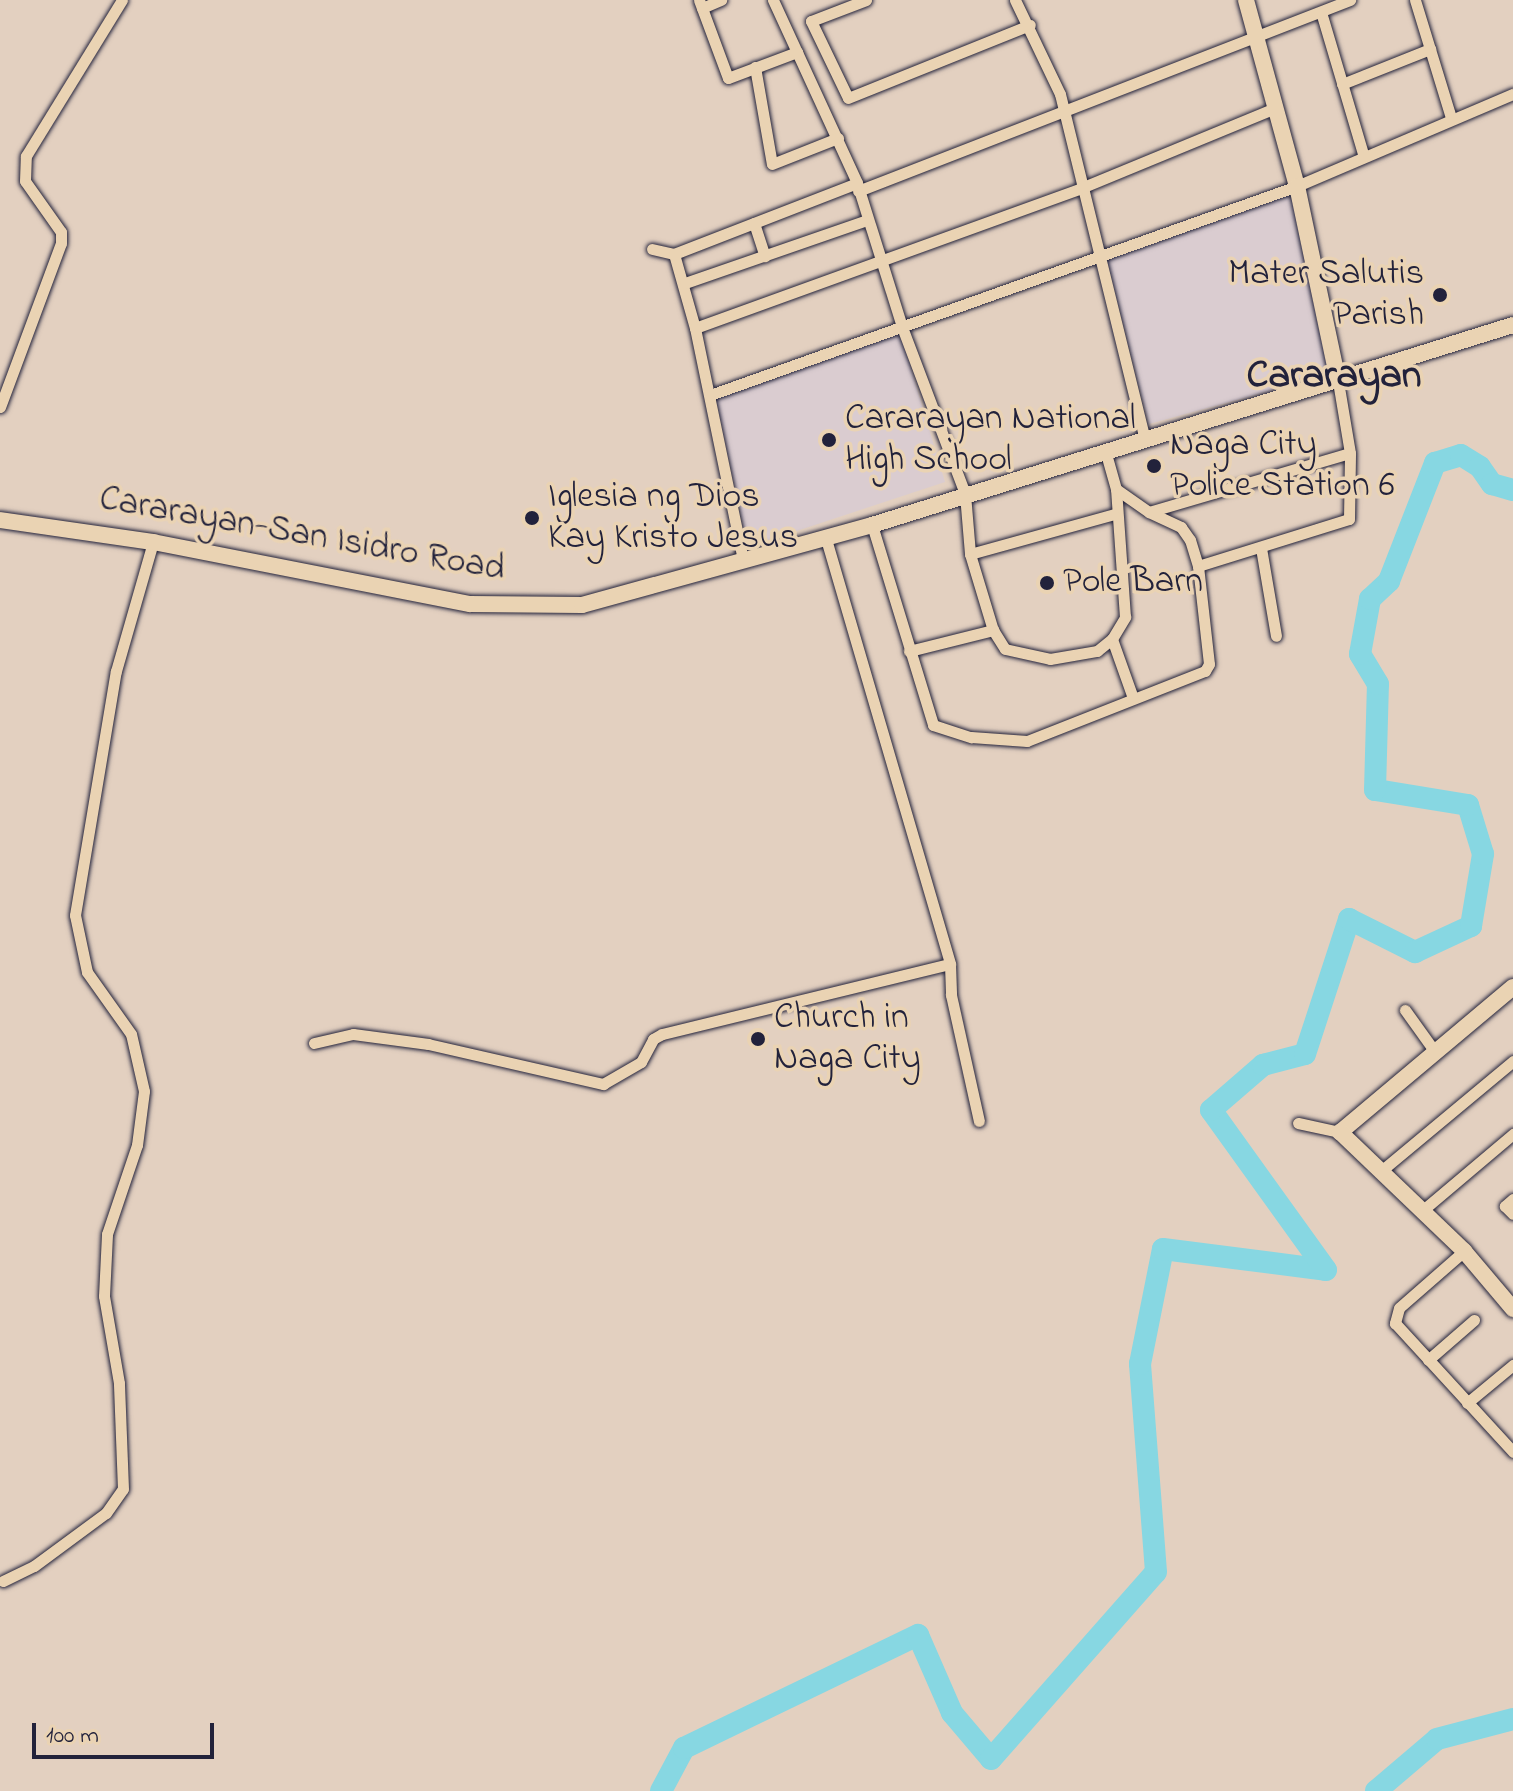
<!DOCTYPE html>
<style>
body{margin:0}
#map{position:relative;width:1513px;height:1791px;overflow:hidden;background:#e3d0c0;font-family:"Indie Flower",sans-serif}
div>[style]{position:absolute}
.built>*{inset:0;background:#daccd0}
.river>*{height:22px;margin:-11px;padding:0 11px;transform-origin:11px;border-radius:11px;background:#87d7e2}
.roads{filter:drop-shadow(0 0 2px #22223b) drop-shadow(0 0 2px #22223b)}
.street>*{height:11px;margin:-5.5px;padding:0 5.5px;transform-origin:5.5px;border-radius:5.5px;background:#ead3b3}
.secondary>*{height:16px;margin:-8px;padding:0 8px;transform-origin:8px;border-radius:8px;background:#ead3b3}
.dots>*{width:22px;height:22px;translate:-50% -50%;box-sizing:border-box;border:4px solid #ead3b3;border-radius:50%}
span{translate:-50% -50%;white-space:nowrap;text-align:center;line-height:1.15;-webkit-text-stroke:7px #ead3b3;paint-order:stroke}
.poi-label{font-size:36px;color:#22223b}
.right{translate:-100% -50%;text-align:right}
.left{translate:0 -50%;text-align:left}
.street-label{font-size:36px;color:#22223b}
.quarter-label{font-size:40px;color:#22223b;font-weight:700}
.scale{position:absolute;left:32px;top:1723px;width:182px;height:36px;box-sizing:border-box;border:4px solid #22223b;border-top:0;padding-left:10px;font-size:24px;line-height:28px;white-space:nowrap;color:#22223b;-webkit-text-stroke:6px #ead3b3;paint-order:stroke}
</style>
<div id="map">
<div class="built">
<div style="clip-path:polygon(1292px 194px,1331px 374px,1149px 424px,1107px 260px)"></div>
<div style="clip-path:polygon(900px 333px,945px 482px,748px 547px,716px 397px)"></div>
</div>
<div class="river">
<div style="left:661px;top:1791px;width:49px;rotate:-61.9deg"></div>
<div style="left:684px;top:1748px;width:260px;rotate:-25.8deg"></div>
<div style="left:918px;top:1635px;width:85px;rotate:66.4deg"></div>
<div style="left:952px;top:1713px;width:60px;rotate:49.7deg"></div>
<div style="left:991px;top:1759px;width:249px;rotate:-48.6deg"></div>
<div style="left:1156px;top:1572px;width:209px;rotate:-94.4deg"></div>
<div style="left:1140px;top:1364px;width:117px;rotate:-78.7deg"></div>
<div style="left:1163px;top:1249px;width:164px;rotate:7.3deg"></div>
<div style="left:1326px;top:1270px;width:197px;rotate:-125.7deg"></div>
<div style="left:1211px;top:1110px;width:69px;rotate:-40.9deg"></div>
<div style="left:1263px;top:1065px;width:43px;rotate:-14.7deg"></div>
<div style="left:1305px;top:1054px;width:142px;rotate:-71.9deg"></div>
<div style="left:1349px;top:919px;width:74px;rotate:26.6deg"></div>
<div style="left:1415px;top:952px;width:62px;rotate:-24.9deg"></div>
<div style="left:1471px;top:926px;width:73px;rotate:-80.5deg"></div>
<div style="left:1483px;top:854px;width:51px;rotate:-107deg"></div>
<div style="left:1468px;top:805px;width:94px;rotate:-170.8deg"></div>
<div style="left:1375px;top:790px;width:106px;rotate:-88.4deg"></div>
<div style="left:1378px;top:684px;width:35px;rotate:-121deg"></div>
<div style="left:1360px;top:654px;width:56px;rotate:-79.7deg"></div>
<div style="left:1370px;top:599px;width:26px;rotate:-43deg"></div>
<div style="left:1389px;top:581px;width:127px;rotate:-68.7deg"></div>
<div style="left:1435px;top:463px;width:27px;rotate:-17deg"></div>
<div style="left:1461px;top:455px;width:22px;rotate:32deg"></div>
<div style="left:1480px;top:467px;width:21px;rotate:55deg"></div>
<div style="left:1492px;top:484px;width:22px;rotate:16deg"></div>
<div style="left:1376px;top:1791px;width:80px;rotate:-40.4deg"></div>
<div style="left:1437px;top:1739px;width:79px;rotate:-14.7deg"></div>
</div>
<div class="roads">
<div class="street">
<div style="left:699px;top:0;width:83px;rotate:69.6deg"></div>
<div style="left:728px;top:78px;width:74px;rotate:-20.6deg"></div>
<div style="left:773px;top:0;width:201px;rotate:65.3deg"></div>
<div style="left:857px;top:183px;width:151px;rotate:72.6deg"></div>
<div style="left:902px;top:327px;width:178px;rotate:69.3deg"></div>
<div style="left:965px;top:494px;width:60px;rotate:85.2deg"></div>
<div style="left:970px;top:554px;width:79px;rotate:73.2deg"></div>
<div style="left:993px;top:630px;width:22px;rotate:58deg"></div>
<div style="left:1005px;top:649px;width:46px;rotate:12.5deg"></div>
<div style="left:1050px;top:659px;width:48px;rotate:-9.7deg"></div>
<div style="left:1097px;top:651px;width:19px;rotate:-39deg"></div>
<div style="left:1112px;top:639px;width:26px;rotate:-59deg"></div>
<div style="left:1125px;top:617px;width:128px;rotate:-94deg"></div>
<div style="left:1116px;top:489px;width:41px;rotate:-105.8deg"></div>
<div style="left:866px;top:0;width:59px;rotate:159.1deg"></div>
<div style="left:811px;top:21px;width:85px;rotate:64.3deg"></div>
<div style="left:848px;top:98px;width:196px;rotate:-21.9deg"></div>
<div style="left:1015px;top:0;width:104px;rotate:64.4deg"></div>
<div style="left:1060px;top:94px;width:353px;rotate:76.2deg"></div>
<div style="left:1415px;top:0;width:123px;rotate:73deg"></div>
<div style="left:702px;top:8px;width:21px;rotate:-23deg"></div>
<div style="left:1321px;top:12px;width:151px;rotate:73.5deg"></div>
<div style="left:755px;top:67px;width:98px;rotate:80.1deg"></div>
<div style="left:772px;top:164px;width:71px;rotate:-21.5deg"></div>
<div style="left:1342px;top:84px;width:95px;rotate:-21.7deg"></div>
<div style="left:858px;top:191px;width:528px;rotate:-21.22deg"></div>
<div style="left:754px;top:223px;width:35px;rotate:72deg"></div>
<div style="left:652px;top:249px;width:23px;rotate:13deg"></div>
<div style="left:674px;top:254px;width:196px;rotate:-21.2deg"></div>
<div style="left:674px;top:254px;width:77px;rotate:74.2deg"></div>
<div style="left:695px;top:328px;width:237px;rotate:78.3deg"></div>
<div style="left:685px;top:283px;width:193px;rotate:-19.1deg"></div>
<div style="left:695px;top:328px;width:411px;rotate:-19.9deg"></div>
<div style="left:1081px;top:188px;width:210px;rotate:-22.4deg"></div>
<div style="left:710px;top:395px;width:623px;rotate:-19.6deg"></div>
<div style="left:1297px;top:186px;width:235px;rotate:-23.1deg"></div>
<div style="left:0;top:407px;width:175px;rotate:-69.6deg"></div>
<div style="left:61px;top:243px;width:11px;rotate:-90deg"></div>
<div style="left:61px;top:232px;width:62px;rotate:-125.2deg"></div>
<div style="left:25px;top:181px;width:25px;rotate:-88deg"></div>
<div style="left:26px;top:156px;width:183px;rotate:-58.4deg"></div>
<div style="left:1116px;top:489px;width:40px;rotate:34.9deg"></div>
<div style="left:1149px;top:512px;width:209px;rotate:-16.4deg"></div>
<div style="left:872px;top:525px;width:209px;rotate:73deg"></div>
<div style="left:933px;top:725px;width:40px;rotate:18deg"></div>
<div style="left:971px;top:737px;width:56px;rotate:4.1deg"></div>
<div style="left:1027px;top:741px;width:191px;rotate:-21.5deg"></div>
<div style="left:1205px;top:671px;width:8px;rotate:-60deg"></div>
<div style="left:1209px;top:664px;width:99px;rotate:-96.4deg"></div>
<div style="left:1198px;top:566px;width:27px;rotate:-107deg"></div>
<div style="left:1190px;top:540px;width:16px;rotate:-125deg"></div>
<div style="left:1181px;top:527px;width:35px;rotate:-155deg"></div>
<div style="left:826px;top:539px;width:443px;rotate:73.7deg"></div>
<div style="left:950px;top:964px;width:31px;rotate:88deg"></div>
<div style="left:951px;top:995px;width:129px;rotate:77.5deg"></div>
<div style="left:1261px;top:548px;width:89px;rotate:80.3deg"></div>
<div style="left:970px;top:554px;width:149px;rotate:-15.5deg"></div>
<div style="left:1198px;top:566px;width:158px;rotate:-17.3deg"></div>
<div style="left:1349px;top:519px;width:66px;rotate:-89.1deg"></div>
<div style="left:1350px;top:453px;width:73px;rotate:-99.5deg"></div>
<div style="left:1112px;top:639px;width:63px;rotate:70.4deg"></div>
<div style="left:909px;top:651px;width:87px;rotate:-14deg"></div>
<div style="left:1405px;top:1010px;width:48px;rotate:54.3deg"></div>
<div style="left:314px;top:1043px;width:40px;rotate:-13deg"></div>
<div style="left:353px;top:1034px;width:76px;rotate:7.6deg"></div>
<div style="left:428px;top:1044px;width:180px;rotate:12.9deg"></div>
<div style="left:603px;top:1084px;width:44px;rotate:-30.1deg"></div>
<div style="left:641px;top:1062px;width:26px;rotate:-62deg"></div>
<div style="left:653px;top:1039px;width:10px;rotate:-29deg"></div>
<div style="left:662px;top:1034px;width:296px;rotate:-13.7deg"></div>
<div style="left:1298px;top:1123px;width:43px;rotate:12.1deg"></div>
<div style="left:1381px;top:1171px;width:172px;rotate:-39.8deg"></div>
<div style="left:1513px;top:1199px;width:11px;rotate:139deg"></div>
<div style="left:1505px;top:1206px;width:11px;rotate:45deg"></div>
<div style="left:1423px;top:1210px;width:118px;rotate:-40.2deg"></div>
<div style="left:1464px;top:1251px;width:86px;rotate:138.8deg"></div>
<div style="left:1399px;top:1308px;width:16px;rotate:105deg"></div>
<div style="left:1395px;top:1323px;width:175px;rotate:47.5deg"></div>
<div style="left:1428px;top:1360px;width:61px;rotate:-41deg"></div>
<div style="left:1467px;top:1403px;width:60px;rotate:-39.6deg"></div>
<div style="left:3px;top:1581px;width:34px;rotate:-26deg"></div>
<div style="left:34px;top:1566px;width:89px;rotate:-36.4deg"></div>
<div style="left:106px;top:1513px;width:29px;rotate:-55deg"></div>
<div style="left:123px;top:1489px;width:106px;rotate:-92.2deg"></div>
<div style="left:119px;top:1383px;width:88px;rotate:-99.8deg"></div>
<div style="left:104px;top:1296px;width:62px;rotate:-87.2deg"></div>
<div style="left:107px;top:1234px;width:94px;rotate:-71.4deg"></div>
<div style="left:137px;top:1145px;width:54px;rotate:-82.6deg"></div>
<div style="left:144px;top:1091px;width:58px;rotate:-102.8deg"></div>
<div style="left:131px;top:1034px;width:76px;rotate:-125.4deg"></div>
<div style="left:87px;top:972px;width:58px;rotate:-101.9deg"></div>
<div style="left:75px;top:915px;width:247px;rotate:-80.5deg"></div>
<div style="left:116px;top:671px;width:134px;rotate:-74deg"></div>
</div>
<div class="secondary">
<div style="left:1246px;top:0;width:193px;rotate:74.7deg"></div>
<div style="left:1297px;top:186px;width:199px;rotate:78.1deg"></div>
<div style="left:0;top:520px;width:155px;rotate:8.2deg"></div>
<div style="left:153px;top:542px;width:323px;rotate:11.1deg"></div>
<div style="left:470px;top:604px;width:112px;rotate:0.5deg"></div>
<div style="left:582px;top:605px;width:301px;rotate:-15.4deg"></div>
<div style="left:872px;top:525px;width:671px;rotate:-17.33deg"></div>
<div style="left:1513px;top:987px;width:226px;rotate:140deg"></div>
<div style="left:1340px;top:1132px;width:172px;rotate:43.8deg"></div>
<div style="left:1464px;top:1251px;width:76px;rotate:49.8deg"></div>
</div>
</div>
<div class="dots">
<div style="left:1440px;top:295px;background:#22223b"></div>
<div style="left:829px;top:440px;background:#22223b"></div>
<div style="left:1154px;top:466px;background:#22223b"></div>
<div style="left:532px;top:518px;background:#22223b"></div>
<div style="left:1047px;top:583px;background:#22223b"></div>
<div style="left:758px;top:1039px;background:#22223b"></div>
</div>
<div class="poi-label">
<span class="right" style="left:1424px;top:295px">Mater Salutis<br>Parish</span>
<span class="left" style="left:845px;top:440px">Cararayan National<br>High School</span>
<span class="left" style="left:1170px;top:466px">Naga City<br>Police Station 6</span>
<span class="left" style="left:548px;top:518px">Iglesia ng Dios<br>Kay Kristo Jesus</span>
<span class="left" style="left:1063px;top:583px">Pole Barn</span>
<span class="left" style="left:774px;top:1039px">Church in<br>Naga City</span>
</div>
<div class="street-label">
<span style="left:302px;top:535px;rotate:10deg">Cararayan-San Isidro Road</span>
</div>
<div class="quarter-label">
<span style="left:1334px;top:377px">Cararayan</span>
</div>
<div class="scale">100 m</div>
</div>
